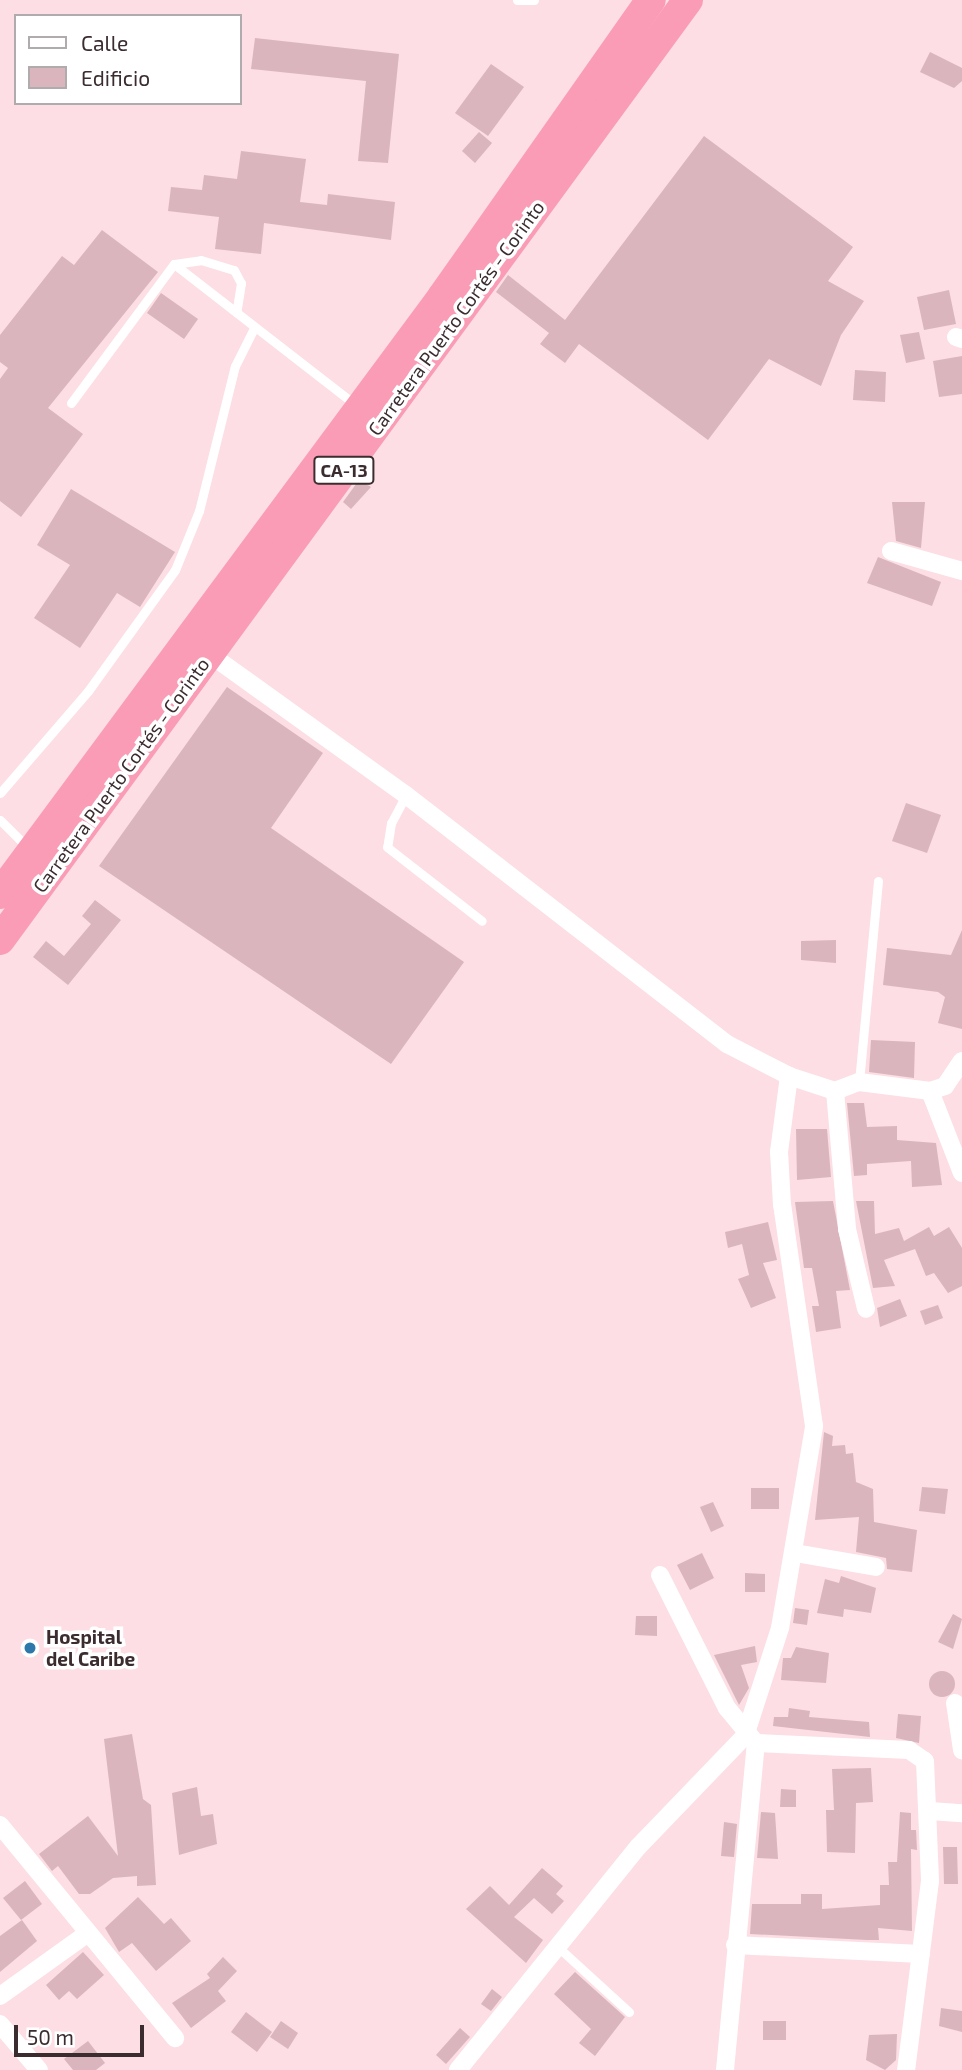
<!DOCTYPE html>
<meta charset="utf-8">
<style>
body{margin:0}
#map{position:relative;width:962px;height:2070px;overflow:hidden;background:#fcdee4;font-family:"Exo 2",sans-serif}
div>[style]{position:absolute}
.building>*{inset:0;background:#dab5bd}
.round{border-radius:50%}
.service>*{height:9px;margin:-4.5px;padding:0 4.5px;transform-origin:4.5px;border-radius:4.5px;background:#fff}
.minor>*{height:18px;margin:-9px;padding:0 9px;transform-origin:9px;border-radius:9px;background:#fff}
.trunk>*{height:30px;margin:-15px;padding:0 15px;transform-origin:15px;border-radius:15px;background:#fa9cb6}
.dots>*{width:19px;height:19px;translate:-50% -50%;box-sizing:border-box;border:4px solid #fff;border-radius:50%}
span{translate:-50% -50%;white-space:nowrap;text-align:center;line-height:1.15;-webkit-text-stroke:7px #fff;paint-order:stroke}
.shield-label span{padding:2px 5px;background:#fff;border:2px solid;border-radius:5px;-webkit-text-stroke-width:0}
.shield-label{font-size:18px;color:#3a2c2f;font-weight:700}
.street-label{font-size:19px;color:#3a2c2f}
.poi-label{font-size:19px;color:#3a2c2f;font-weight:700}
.left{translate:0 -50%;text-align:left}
.legend{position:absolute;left:14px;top:14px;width:228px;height:91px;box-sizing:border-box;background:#fff;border:2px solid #b0abac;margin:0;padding:9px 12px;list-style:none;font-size:21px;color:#3a2c2f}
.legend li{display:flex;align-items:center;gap:14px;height:35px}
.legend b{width:35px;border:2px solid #b0abac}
.scale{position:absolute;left:14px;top:2025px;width:130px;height:32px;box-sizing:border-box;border:4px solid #3a2c2f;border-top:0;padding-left:9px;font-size:21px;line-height:24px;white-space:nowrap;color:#3a2c2f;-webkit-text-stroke:5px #fff;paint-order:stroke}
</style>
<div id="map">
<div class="building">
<div style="clip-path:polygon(255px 38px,399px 54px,388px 163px,358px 161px,366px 81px,251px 69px)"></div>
<div style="clip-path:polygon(930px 52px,962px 68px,962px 81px,954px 88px,920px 72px)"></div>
<div style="clip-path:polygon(491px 64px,524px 87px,488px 136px,455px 113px)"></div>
<div style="clip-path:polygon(479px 132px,492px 143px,475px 163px,462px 151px)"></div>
<div style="clip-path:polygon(704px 136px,853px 247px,828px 281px,864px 301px,841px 335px,821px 386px,769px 359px,708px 440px,579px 344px,565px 363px,540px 344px,549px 333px,496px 292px,508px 275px,565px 320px)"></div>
<div style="clip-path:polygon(241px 151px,306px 159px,300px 202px,327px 205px,328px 194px,395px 202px,391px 240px,264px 223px,261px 254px,215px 249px,219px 217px,168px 211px,171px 187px,202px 190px,204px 175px,237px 179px)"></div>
<div style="clip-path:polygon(102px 230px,158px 272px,48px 408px,83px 434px,21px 517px,0 501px,0 379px,8px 368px,0 362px,0 335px,62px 256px,74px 265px)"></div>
<div style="clip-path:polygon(949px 290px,956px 324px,924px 330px,917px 297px)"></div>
<div style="clip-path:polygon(161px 293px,198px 319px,184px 339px,147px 313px)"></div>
<div style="clip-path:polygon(919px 332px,925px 359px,906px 363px,900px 335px)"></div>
<div style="clip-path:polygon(962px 356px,962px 394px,939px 397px,933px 361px)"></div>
<div style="clip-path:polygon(855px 370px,886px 372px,885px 402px,853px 400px)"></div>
<div style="clip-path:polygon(359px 480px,371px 487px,351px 509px,343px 502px)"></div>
<div style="clip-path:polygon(71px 489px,175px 552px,140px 607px,117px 593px,80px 648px,34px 618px,70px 565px,37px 545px)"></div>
<div style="clip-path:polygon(892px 502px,925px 502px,921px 548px,896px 541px)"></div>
<div style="clip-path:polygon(878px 557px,941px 582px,932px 606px,867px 583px)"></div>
<div style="clip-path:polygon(227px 687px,323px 753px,271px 828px,464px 962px,391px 1064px,99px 866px)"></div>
<div style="clip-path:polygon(906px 803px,941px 815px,927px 853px,892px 841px)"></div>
<div style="clip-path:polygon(95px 900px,121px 920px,68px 985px,33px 957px,46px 941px,64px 956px,91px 924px,82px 916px)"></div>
<div style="clip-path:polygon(962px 930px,962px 1029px,938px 1023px,945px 997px,938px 992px,883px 985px,887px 948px,951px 955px)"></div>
<div style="clip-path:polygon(836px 940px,836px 963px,801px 960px,801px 941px)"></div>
<div style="clip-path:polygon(871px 1040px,915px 1042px,914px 1078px,869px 1072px)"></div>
<div style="clip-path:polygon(847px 1103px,864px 1103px,867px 1127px,897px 1126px,897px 1140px,936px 1143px,942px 1185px,912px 1187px,911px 1161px,867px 1164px,867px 1175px,854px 1176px)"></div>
<div style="clip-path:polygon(796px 1129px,827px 1129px,831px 1177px,797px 1180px)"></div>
<div style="clip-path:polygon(833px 1201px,850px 1290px,836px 1291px,841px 1328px,816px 1332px,812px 1306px,819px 1306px,812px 1268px,804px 1268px,795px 1202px)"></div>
<div style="clip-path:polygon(856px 1201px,874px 1201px,875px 1234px,899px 1228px,904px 1241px,929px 1227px,934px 1236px,949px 1227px,962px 1248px,962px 1286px,948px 1293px,934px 1273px,926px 1276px,915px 1249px,884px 1260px,895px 1286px,873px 1288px)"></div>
<div style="clip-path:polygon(768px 1222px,777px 1260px,763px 1263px,776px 1298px,751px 1308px,738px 1279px,749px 1275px,742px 1244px,728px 1248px,725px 1232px)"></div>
<div style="clip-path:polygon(900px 1299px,907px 1316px,880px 1327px,877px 1308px)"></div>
<div style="clip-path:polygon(938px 1305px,943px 1318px,925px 1325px,920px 1311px)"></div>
<div style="clip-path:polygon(824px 1432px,833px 1436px,832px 1446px,845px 1445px,846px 1454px,853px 1453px,856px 1482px,873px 1489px,874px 1522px,917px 1530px,912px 1572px,887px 1569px,886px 1558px,856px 1552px,859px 1517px,815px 1520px)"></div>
<div style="clip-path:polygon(922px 1487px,948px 1489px,945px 1514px,919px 1511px)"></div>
<div style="clip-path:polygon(751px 1488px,779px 1488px,779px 1509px,751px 1509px)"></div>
<div style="clip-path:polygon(713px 1502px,724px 1526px,711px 1532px,700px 1507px)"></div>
<div style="clip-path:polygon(702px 1553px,714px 1578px,690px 1590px,677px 1565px)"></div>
<div style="clip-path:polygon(745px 1573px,765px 1574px,765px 1592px,745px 1592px)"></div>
<div style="clip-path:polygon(841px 1576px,876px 1588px,871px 1613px,844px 1609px,843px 1617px,817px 1613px,825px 1579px,839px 1583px)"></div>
<div style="clip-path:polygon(795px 1608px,809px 1610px,807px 1625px,793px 1623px)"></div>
<div style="clip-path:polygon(953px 1614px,962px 1619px,953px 1649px,938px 1642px)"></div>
<div style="clip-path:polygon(636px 1616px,657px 1616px,657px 1636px,635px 1635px)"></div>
<div style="clip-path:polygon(755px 1646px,757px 1662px,741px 1665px,749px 1688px,739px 1705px,714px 1655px)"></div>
<div style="clip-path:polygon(796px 1647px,829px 1653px,826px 1683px,781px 1680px,783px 1658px,791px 1658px)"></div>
<div class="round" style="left:929px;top:1671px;width:26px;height:26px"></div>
<div style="clip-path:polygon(789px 1708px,810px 1711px,809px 1717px,869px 1722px,870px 1737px,773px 1726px,774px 1717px,788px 1717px)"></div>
<div style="clip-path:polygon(898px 1714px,921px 1716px,919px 1743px,896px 1738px)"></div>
<div style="clip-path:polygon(132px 1734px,143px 1799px,151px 1805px,156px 1885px,137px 1886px,137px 1876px,113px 1878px,90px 1894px,79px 1894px,58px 1866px,52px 1871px,39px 1854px,88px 1816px,118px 1856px,104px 1739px)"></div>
<div style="clip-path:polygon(871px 1768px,873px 1802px,856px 1803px,855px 1853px,827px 1852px,826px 1810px,834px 1810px,832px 1769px)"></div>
<div style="clip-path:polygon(197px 1787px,201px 1816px,213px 1814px,217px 1844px,179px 1855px,172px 1793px)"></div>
<div style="clip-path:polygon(781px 1789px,796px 1790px,796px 1807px,780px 1807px)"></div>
<div style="clip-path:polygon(761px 1812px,775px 1813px,778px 1859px,757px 1858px)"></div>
<div style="clip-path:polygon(900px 1812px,911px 1813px,911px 1830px,916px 1830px,917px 1850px,911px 1849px,912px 1931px,878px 1928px,879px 1940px,867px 1940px,750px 1934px,752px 1904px,801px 1904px,801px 1894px,822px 1894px,822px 1909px,880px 1905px,880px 1885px,889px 1885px,888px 1862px,897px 1862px)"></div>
<div style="clip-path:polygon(724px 1822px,737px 1824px,734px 1857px,721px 1856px)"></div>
<div style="clip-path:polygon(943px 1847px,957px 1847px,958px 1884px,944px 1884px)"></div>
<div style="clip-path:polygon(542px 1868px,563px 1886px,556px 1894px,564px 1901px,552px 1914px,534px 1898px,514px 1917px,543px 1940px,526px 1963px,466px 1909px,490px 1886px,509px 1905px)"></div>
<div style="clip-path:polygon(25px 1881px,42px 1904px,21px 1920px,3px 1898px)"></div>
<div style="clip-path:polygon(138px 1897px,164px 1924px,171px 1918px,191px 1941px,156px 1971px,132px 1943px,119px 1952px,105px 1928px)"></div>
<div style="clip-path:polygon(22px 1920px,37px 1941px,0 1972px,0 1936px)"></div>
<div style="clip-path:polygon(83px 1952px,104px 1975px,77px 1999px,69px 1991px,59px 2000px,46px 1985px)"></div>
<div style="clip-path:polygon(223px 1957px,237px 1971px,218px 1991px,226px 2001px,191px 2028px,172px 2003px,210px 1978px,207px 1974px)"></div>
<div style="clip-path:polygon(575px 1972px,625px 2017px,595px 2056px,579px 2043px,591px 2029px,554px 1994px)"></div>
<div style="clip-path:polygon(492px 1989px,502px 1997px,491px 2011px,481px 2004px)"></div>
<div style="clip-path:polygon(941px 2008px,962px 2011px,962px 2032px,939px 2026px)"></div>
<div style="clip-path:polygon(246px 2012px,272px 2032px,257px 2052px,231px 2032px)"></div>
<div style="clip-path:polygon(281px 2021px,298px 2033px,288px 2049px,270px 2037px)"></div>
<div style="clip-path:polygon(763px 2021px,786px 2021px,786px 2040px,763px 2040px)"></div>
<div style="clip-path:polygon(460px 2028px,470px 2037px,446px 2064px,436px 2055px)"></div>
<div style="clip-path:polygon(897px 2034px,896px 2060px,885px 2070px,866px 2060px,869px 2035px)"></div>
<div style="clip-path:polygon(88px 2041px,105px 2063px,96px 2070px,73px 2070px,64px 2059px)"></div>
</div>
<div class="service">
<div style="left:517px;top:0;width:17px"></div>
<div style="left:174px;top:264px;width:27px;rotate:-8deg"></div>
<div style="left:201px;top:260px;width:34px;rotate:17deg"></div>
<div style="left:234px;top:270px;width:15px;rotate:62deg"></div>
<div style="left:241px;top:283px;width:30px;rotate:99deg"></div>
<div style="left:71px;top:403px;width:173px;rotate:-53.5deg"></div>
<div style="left:174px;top:264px;width:230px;rotate:37.8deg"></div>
<div style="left:0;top:793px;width:135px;rotate:-49.2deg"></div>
<div style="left:88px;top:691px;width:149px;rotate:-54.3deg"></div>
<div style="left:175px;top:570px;width:64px;rotate:-67.9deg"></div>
<div style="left:199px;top:511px;width:149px;rotate:-76.1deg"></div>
<div style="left:235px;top:366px;width:42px;rotate:-63.4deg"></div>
<div style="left:406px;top:795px;width:32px;rotate:118deg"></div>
<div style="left:391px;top:823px;width:24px;rotate:99deg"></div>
<div style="left:387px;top:847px;width:120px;rotate:37.9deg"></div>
<div style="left:0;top:820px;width:40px;rotate:45deg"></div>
<div style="left:859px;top:1082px;width:202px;rotate:-84.6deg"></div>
<div style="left:559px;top:1948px;width:95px;rotate:42.4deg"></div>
</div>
<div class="minor">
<div style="left:956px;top:337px;width:6px;rotate:18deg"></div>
<div style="left:891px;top:551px;width:74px;rotate:15.7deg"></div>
<div style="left:204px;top:650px;width:249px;rotate:35.7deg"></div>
<div style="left:406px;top:795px;width:406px;rotate:37.8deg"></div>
<div style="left:727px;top:1044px;width:70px;rotate:27.3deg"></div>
<div style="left:789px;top:1076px;width:48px;rotate:18.1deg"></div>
<div style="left:835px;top:1091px;width:26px;rotate:-21deg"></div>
<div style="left:859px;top:1082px;width:72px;rotate:7.2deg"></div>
<div style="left:930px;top:1091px;width:16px;rotate:-18deg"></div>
<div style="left:945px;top:1086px;width:30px;rotate:-56deg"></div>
<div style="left:835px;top:1091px;width:139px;rotate:85deg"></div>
<div style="left:847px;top:1229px;width:82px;rotate:76.6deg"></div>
<div style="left:930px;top:1091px;width:88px;rotate:68.7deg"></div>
<div style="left:795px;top:1553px;width:82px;rotate:9.8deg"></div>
<div style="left:660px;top:1575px;width:149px;rotate:63.3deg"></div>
<div style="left:727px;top:1708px;width:45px;rotate:50.4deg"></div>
<div style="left:756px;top:1743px;width:153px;rotate:2.6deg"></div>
<div style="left:909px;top:1750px;width:19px;rotate:35deg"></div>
<div style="left:925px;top:1761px;width:120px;rotate:87.6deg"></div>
<div style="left:930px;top:1881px;width:191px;rotate:97.2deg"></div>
<div style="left:955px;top:1703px;width:48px;rotate:81.5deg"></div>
<div style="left:930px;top:1811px;width:32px;rotate:4deg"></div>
<div style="left:0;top:1825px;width:276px;rotate:50.6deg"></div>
<div style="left:735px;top:1945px;width:186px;rotate:2.8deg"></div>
<div style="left:0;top:1996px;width:108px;rotate:-35.6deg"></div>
<div style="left:0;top:2024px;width:60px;rotate:49.7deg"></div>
<div style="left:458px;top:2070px;width:287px;rotate:-51.1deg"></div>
<div style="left:638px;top:1847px;width:154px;rotate:-46.1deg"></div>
<div style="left:745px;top:1736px;width:114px;rotate:-72deg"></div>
<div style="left:780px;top:1628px;width:205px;rotate:-80.4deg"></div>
<div style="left:814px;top:1426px;width:223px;rotate:-98.2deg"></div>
<div style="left:782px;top:1205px;width:53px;rotate:-93.2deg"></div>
<div style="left:779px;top:1152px;width:77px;rotate:-82.5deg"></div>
<div style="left:725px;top:2070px;width:328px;rotate:-84.6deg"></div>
</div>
<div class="trunk">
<div style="left:0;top:894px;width:743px;rotate:-53.48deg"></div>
<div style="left:442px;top:297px;width:363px;rotate:-54.9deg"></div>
<div style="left:0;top:940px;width:1165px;rotate:-53.8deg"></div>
</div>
<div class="dots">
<div style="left:30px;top:1648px;background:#2e77ab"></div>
</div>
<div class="shield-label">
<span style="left:344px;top:470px">CA-13</span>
</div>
<div class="street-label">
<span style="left:456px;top:318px;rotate:-54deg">Carretera Puerto Cortés - Corinto</span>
<span style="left:121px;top:775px;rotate:-54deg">Carretera Puerto Cortés - Corinto</span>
</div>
<div class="poi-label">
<span class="left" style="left:46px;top:1648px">Hospital<br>del Caribe</span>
</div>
<ul class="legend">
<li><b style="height:9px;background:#fff"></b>Calle</li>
<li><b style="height:19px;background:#dab5bd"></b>Edificio</li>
</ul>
<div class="scale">50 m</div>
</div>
